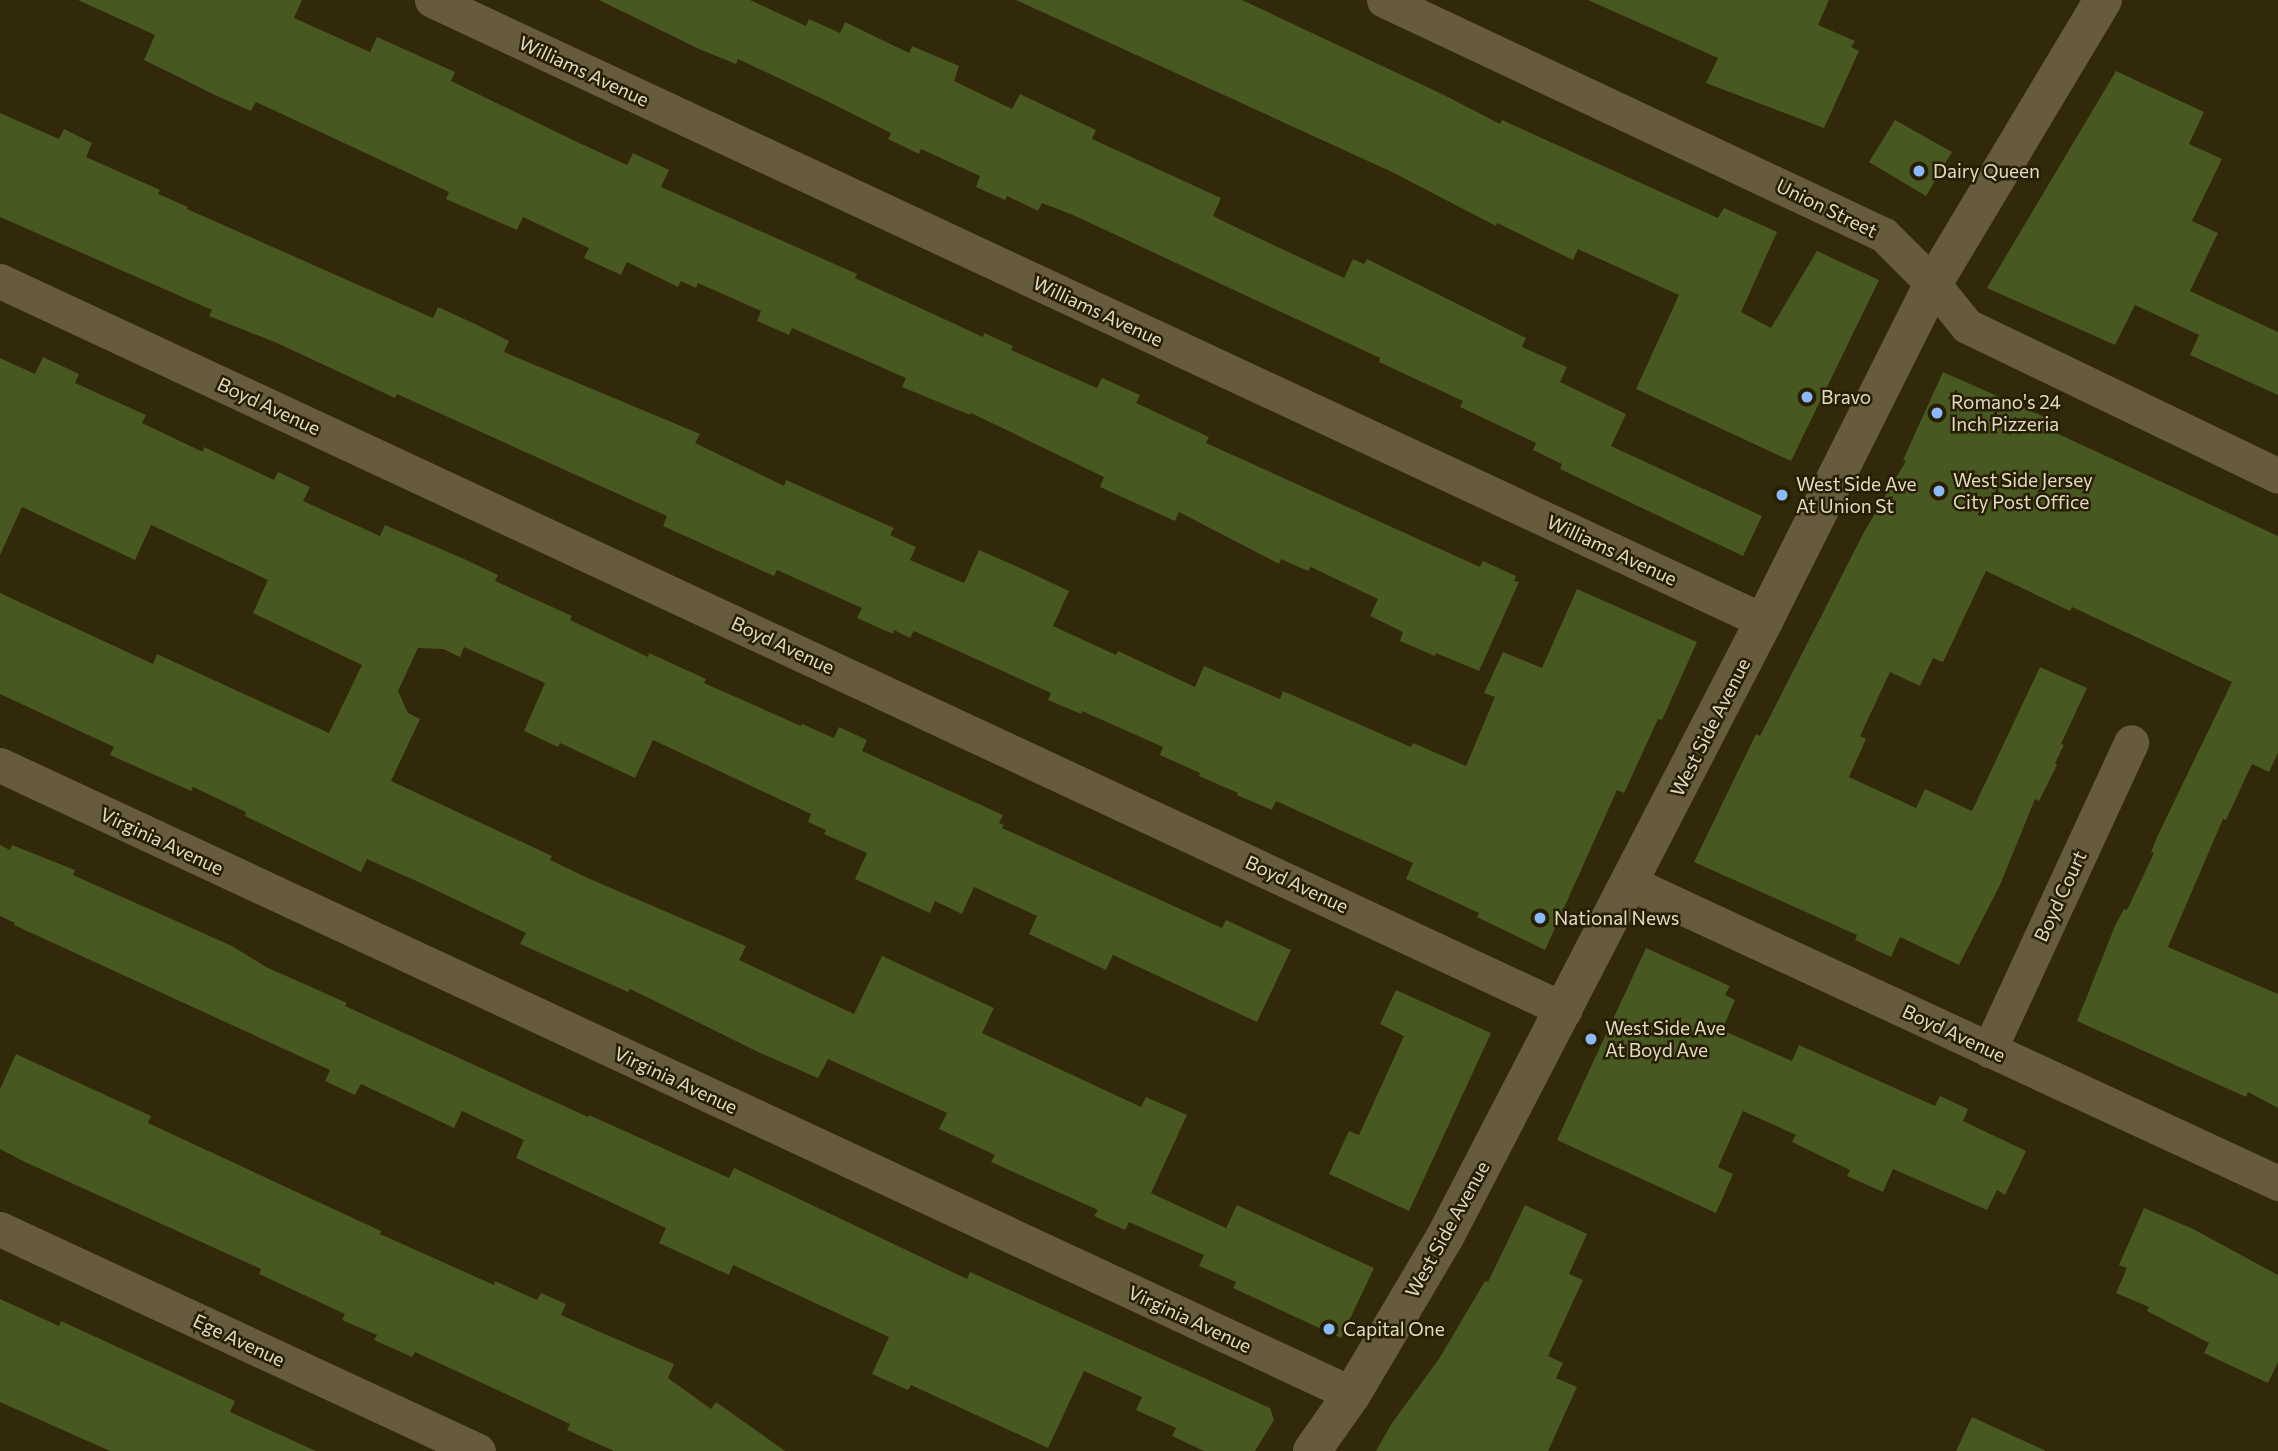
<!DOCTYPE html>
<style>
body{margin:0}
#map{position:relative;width:2278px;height:1451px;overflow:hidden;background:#32280a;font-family:Commissioner,sans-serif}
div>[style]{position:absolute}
.building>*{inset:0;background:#475821}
.street>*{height:35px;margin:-17.5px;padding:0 17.5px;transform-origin:17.5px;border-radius:17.5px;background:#665b3d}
.secondary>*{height:38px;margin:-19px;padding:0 19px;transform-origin:19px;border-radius:19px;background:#665b3d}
.dots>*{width:19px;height:19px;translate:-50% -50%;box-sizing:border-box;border:4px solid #281e01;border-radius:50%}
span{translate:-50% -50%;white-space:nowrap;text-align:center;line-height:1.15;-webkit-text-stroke:5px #281e01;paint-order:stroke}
.street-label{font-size:19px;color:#e0dac9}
.poi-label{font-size:19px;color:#e0dac9}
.left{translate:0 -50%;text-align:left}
</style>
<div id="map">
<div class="building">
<div style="clip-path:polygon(78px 0,302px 0,294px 18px,370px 52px,377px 37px,455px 72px,451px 81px,575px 141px,627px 165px,633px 153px,669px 170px,661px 187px,857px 274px,855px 278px,983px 337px,984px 333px,1013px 346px,1011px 350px,1097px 388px,1102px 378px,1140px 395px,1136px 403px,1209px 437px,1206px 443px,1480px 567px,1483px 561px,1516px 576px,1514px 581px,1519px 582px,1479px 671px,1436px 653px,1435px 656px,1400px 641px,1403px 632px,1370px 616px,1378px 599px,1361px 591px,1311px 567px,1308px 571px,1281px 559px,1279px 564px,1179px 512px,1175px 521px,1142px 506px,1100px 487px,1104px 477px,971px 413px,970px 415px,902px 387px,906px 378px,792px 328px,789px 335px,757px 321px,761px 311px,698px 283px,696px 288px,681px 281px,678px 287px,627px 262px,621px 275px,584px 258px,589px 248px,523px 217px,517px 230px,446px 199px,449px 192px,256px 102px,251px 111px,217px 96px,144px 60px,155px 35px)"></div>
<div style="clip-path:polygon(599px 0,750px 0,806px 26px,809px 19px,840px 33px,845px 22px,909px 53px,912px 46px,959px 66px,954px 81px,1012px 109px,1020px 94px,1096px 130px,1092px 139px,1221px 198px,1213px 216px,1252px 235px,1344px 278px,1353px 259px,1364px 264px,1367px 259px,1526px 338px,1522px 347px,1567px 367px,1560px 382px,1626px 414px,1611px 446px,1762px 516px,1743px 556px,1560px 469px,1562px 464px,1533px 450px,1536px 443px,1460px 407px,1463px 401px,1379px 362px,1380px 358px,1073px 215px,1042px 203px,1038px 211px,1007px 196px,1005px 200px,976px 187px,980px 176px,921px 149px,919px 154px,888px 139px,891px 133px,831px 103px,738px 59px,736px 64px,699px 49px)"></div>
<div style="clip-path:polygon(1016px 0,1242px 0,1444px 95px,1500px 124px,1502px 120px,1718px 218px,1724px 208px,1777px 232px,1741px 312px,1771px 328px,1817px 251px,1879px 280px,1791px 461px,1636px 389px,1679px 295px,1578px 249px,1573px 260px,1497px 223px,1496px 226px,1392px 172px)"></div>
<div style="clip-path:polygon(1588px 0,1829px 0,1818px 25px,1855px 41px,1851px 47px,1859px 51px,1824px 128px,1706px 83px,1718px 58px)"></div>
<div style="clip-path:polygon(2116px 71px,2204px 112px,2189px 144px,2222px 159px,2192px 221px,2218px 233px,2190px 291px,2278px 332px,2278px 395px,2190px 355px,2199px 335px,2135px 305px,2115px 345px,1987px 288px)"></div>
<div style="clip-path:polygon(0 113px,59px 139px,64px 129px,92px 143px,86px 157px,160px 190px,158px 194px,188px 207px,187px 209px,433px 318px,438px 307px,475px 324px,509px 341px,504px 352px,700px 434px,695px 443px,784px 486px,786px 480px,894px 528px,890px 535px,916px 547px,910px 560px,964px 583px,979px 550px,1020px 568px,1069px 591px,1053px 626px,1116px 655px,1118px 651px,1195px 687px,1204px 666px,1280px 699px,1283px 691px,1411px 747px,1413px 743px,1466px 766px,1495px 697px,1484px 693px,1503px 652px,1542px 668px,1577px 589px,1697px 642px,1662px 720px,1658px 719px,1624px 793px,1617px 790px,1545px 950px,1477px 917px,1479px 913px,1406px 879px,1413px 863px,1276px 801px,1272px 810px,1237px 795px,1238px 793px,1199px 776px,1200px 773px,1160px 755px,1163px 747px,1082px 711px,1081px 714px,1048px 700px,1051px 693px,914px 631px,910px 638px,894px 630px,893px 634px,857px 618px,862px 608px,777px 570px,774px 576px,663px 526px,667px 516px,397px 394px,395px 398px,277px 343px,209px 316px,212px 310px,0 217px)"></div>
<div style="clip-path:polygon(1895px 120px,1952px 152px,1926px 196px,1869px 162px)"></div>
<div style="clip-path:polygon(43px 357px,79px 374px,75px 383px,146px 415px,142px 423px,203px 452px,204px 447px,274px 480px,278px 472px,310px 487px,303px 501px,380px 536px,385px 525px,464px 559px,498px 575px,495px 581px,572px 616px,570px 620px,648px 657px,649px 653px,706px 679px,704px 683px,801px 726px,802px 724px,834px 738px,839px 727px,867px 740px,862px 751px,1003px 815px,999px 823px,1004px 825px,1002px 828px,1222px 928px,1226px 920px,1291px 950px,1257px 1022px,1113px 955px,1106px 970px,1029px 934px,1037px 916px,974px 887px,962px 914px,935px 901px,930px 913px,855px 879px,867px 853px,824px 834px,826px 830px,808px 822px,811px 814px,653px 740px,635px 778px,560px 743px,558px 747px,524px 731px,545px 683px,464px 647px,460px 657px,443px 649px,418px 648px,398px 691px,408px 713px,420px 719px,391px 781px,552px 856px,550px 860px,590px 879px,746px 946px,739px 960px,854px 1014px,882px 956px,994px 1008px,982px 1033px,1141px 1107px,1146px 1097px,1187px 1115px,1151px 1193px,1226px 1228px,1237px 1205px,1374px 1268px,1341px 1338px,1233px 1288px,1236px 1282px,1199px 1266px,1204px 1255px,1129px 1222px,1125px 1230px,1094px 1216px,1098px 1210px,991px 1162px,995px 1155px,939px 1129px,947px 1113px,828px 1059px,818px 1078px,758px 1052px,657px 1002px,630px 989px,628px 992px,520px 944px,526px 933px,423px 884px,367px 859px,361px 872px,245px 816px,246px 812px,193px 787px,191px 791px,110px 755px,114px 747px,0 694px,0 593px,153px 664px,157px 654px,329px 733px,362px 665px,253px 613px,268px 580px,151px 525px,135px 560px,22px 507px,0 555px,0 358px,35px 374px)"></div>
<div style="clip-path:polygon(1943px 372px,2056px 422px,2052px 431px,2278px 536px,2278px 753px,2269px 772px,2252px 764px,2226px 820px,2223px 819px,2168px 947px,2278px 994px,2278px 1108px,2248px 1092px,2246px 1097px,2077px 1021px,2115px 926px,2124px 909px,2127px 910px,2154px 853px,2151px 852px,2158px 835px,2232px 682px,2072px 607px,2070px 611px,1986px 571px,1943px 662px,1933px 658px,1920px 686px,1890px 672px,1860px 736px,1866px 739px,1849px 777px,1916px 808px,1925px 789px,1972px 811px,2040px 667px,2087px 688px,2061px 744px,2064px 745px,2055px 763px,2057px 765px,2039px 801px,2035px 799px,2000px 885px,1959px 965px,1900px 937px,1891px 957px,1855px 940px,1857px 935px,1694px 862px,1756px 734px,1760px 736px,1864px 532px,1906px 461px,1903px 460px)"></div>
<div style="clip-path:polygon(0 845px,10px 850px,12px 845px,75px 870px,73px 875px,232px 946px,266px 967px,347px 1003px,345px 1006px,588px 1117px,589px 1115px,729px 1178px,734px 1168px,967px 1279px,970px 1272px,1270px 1408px,1274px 1420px,1255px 1451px,1204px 1451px,1172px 1436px,1176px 1428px,1136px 1410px,1142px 1397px,1084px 1371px,1048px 1448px,911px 1385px,908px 1390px,872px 1374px,889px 1337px,733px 1265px,729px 1275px,659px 1243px,666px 1228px,516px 1158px,524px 1140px,462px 1111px,454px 1128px,361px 1084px,355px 1095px,325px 1081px,330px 1070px,14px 925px,15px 923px,0 916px)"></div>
<div style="clip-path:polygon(1646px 948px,1730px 986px,1725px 995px,1735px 1000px,1722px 1030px,1792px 1061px,1799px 1045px,1935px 1106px,1940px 1096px,1968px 1109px,1963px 1121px,2026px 1151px,2005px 1195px,1997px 1190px,1987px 1210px,1893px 1169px,1883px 1192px,1847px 1176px,1850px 1170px,1792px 1142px,1796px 1135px,1743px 1111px,1718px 1167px,1733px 1174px,1716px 1213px,1557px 1140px)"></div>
<div style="clip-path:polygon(1396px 990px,1491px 1033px,1409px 1211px,1329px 1174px,1349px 1131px,1359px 1135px,1404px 1036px,1380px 1024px)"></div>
<div style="clip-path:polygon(16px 1054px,151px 1116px,148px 1123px,381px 1231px,380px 1234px,494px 1285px,495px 1281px,537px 1300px,541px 1293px,566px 1304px,561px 1315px,674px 1364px,668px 1378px,711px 1409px,716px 1402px,785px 1451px,614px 1451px,567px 1430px,570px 1424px,493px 1388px,415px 1352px,412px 1357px,374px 1340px,377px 1335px,342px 1320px,345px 1314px,259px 1274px,261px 1269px,25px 1162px,0 1149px,0 1089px)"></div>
<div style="clip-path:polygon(1525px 1205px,1587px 1234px,1569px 1274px,1583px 1280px,1548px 1356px,1563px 1363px,1556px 1378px,1577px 1387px,1548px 1451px,1376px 1451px,1392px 1423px,1439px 1359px,1485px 1281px,1488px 1282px)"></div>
<div style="clip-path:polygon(2144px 1208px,2193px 1229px,2278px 1275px,2278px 1362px,2268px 1383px,2204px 1353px,2209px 1343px,2147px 1311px,2149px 1307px,2116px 1293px,2127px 1268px,2119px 1265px)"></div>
<div style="clip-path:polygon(0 1299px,59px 1326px,61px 1321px,235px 1401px,230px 1412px,316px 1451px,110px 1451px,0 1402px)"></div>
<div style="clip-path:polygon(1972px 1417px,2046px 1451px,1956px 1451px)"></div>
</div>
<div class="street">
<div style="left:432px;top:0;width:1470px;rotate:25deg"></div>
<div style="left:1384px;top:0;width:552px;rotate:25.17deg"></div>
<div style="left:1884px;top:235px;width:69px;rotate:45deg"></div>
<div style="left:1933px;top:284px;width:54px;rotate:51deg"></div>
<div style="left:1967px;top:326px;width:345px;rotate:25.7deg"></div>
<div style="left:0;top:281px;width:1726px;rotate:24.98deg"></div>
<div style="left:0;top:765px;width:1491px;rotate:24.95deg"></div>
<div style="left:1630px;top:883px;width:714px;rotate:24.84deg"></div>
<div style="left:1989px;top:1050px;width:339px;rotate:-65.2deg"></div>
<div style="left:0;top:1229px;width:527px;rotate:24.91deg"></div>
</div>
<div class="secondary">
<div style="left:1312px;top:1451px;width:70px;rotate:-54.9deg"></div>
<div style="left:1352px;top:1394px;width:182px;rotate:-59.4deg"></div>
<div style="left:1445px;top:1237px;width:694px;rotate:-62.62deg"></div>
<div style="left:1764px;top:621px;width:377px;rotate:-63.4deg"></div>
<div style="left:1933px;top:284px;width:331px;rotate:-59.1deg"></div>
</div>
<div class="dots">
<div style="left:1919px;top:171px;background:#8abafc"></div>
<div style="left:1807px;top:397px;background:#8abafc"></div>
<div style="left:1937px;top:413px;background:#8abafc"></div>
<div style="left:1939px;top:491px;background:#8abafc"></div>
<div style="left:1782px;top:495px;background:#8abafc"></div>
<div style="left:1540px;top:918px;background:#8abafc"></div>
<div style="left:1591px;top:1039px;background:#8abafc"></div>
<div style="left:1329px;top:1329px;background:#8abafc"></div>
</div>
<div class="street-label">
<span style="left:584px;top:71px;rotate:25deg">Williams Avenue</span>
<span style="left:1827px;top:208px;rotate:26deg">Union Street</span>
<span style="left:1098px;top:311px;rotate:25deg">Williams Avenue</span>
<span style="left:269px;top:406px;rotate:25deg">Boyd Avenue</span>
<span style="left:1612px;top:550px;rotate:25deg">Williams Avenue</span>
<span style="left:783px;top:645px;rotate:25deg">Boyd Avenue</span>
<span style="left:1710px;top:727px;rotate:-63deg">West Side Avenue</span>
<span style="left:162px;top:841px;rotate:25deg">Virginia Avenue</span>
<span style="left:1297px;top:884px;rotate:25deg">Boyd Avenue</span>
<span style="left:2060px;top:896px;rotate:-65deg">Boyd Court</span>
<span style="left:1954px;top:1033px;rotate:25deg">Boyd Avenue</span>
<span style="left:676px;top:1080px;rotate:25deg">Virginia Avenue</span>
<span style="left:1447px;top:1229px;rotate:-61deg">West Side Avenue</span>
<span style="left:1190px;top:1319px;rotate:25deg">Virginia Avenue</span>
<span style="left:239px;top:1340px;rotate:25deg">Ege Avenue</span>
</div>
<div class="poi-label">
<span class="left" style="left:1933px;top:171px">Dairy Queen</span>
<span class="left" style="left:1821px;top:397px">Bravo</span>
<span class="left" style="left:1951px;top:413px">Romano's 24<br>Inch Pizzeria</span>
<span class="left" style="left:1953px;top:491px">West Side Jersey<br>City Post Office</span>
<span class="left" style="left:1796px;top:495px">West Side Ave<br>At Union St</span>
<span class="left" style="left:1554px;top:918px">National News</span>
<span class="left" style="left:1605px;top:1039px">West Side Ave<br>At Boyd Ave</span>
<span class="left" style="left:1343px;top:1329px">Capital One</span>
</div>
</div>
